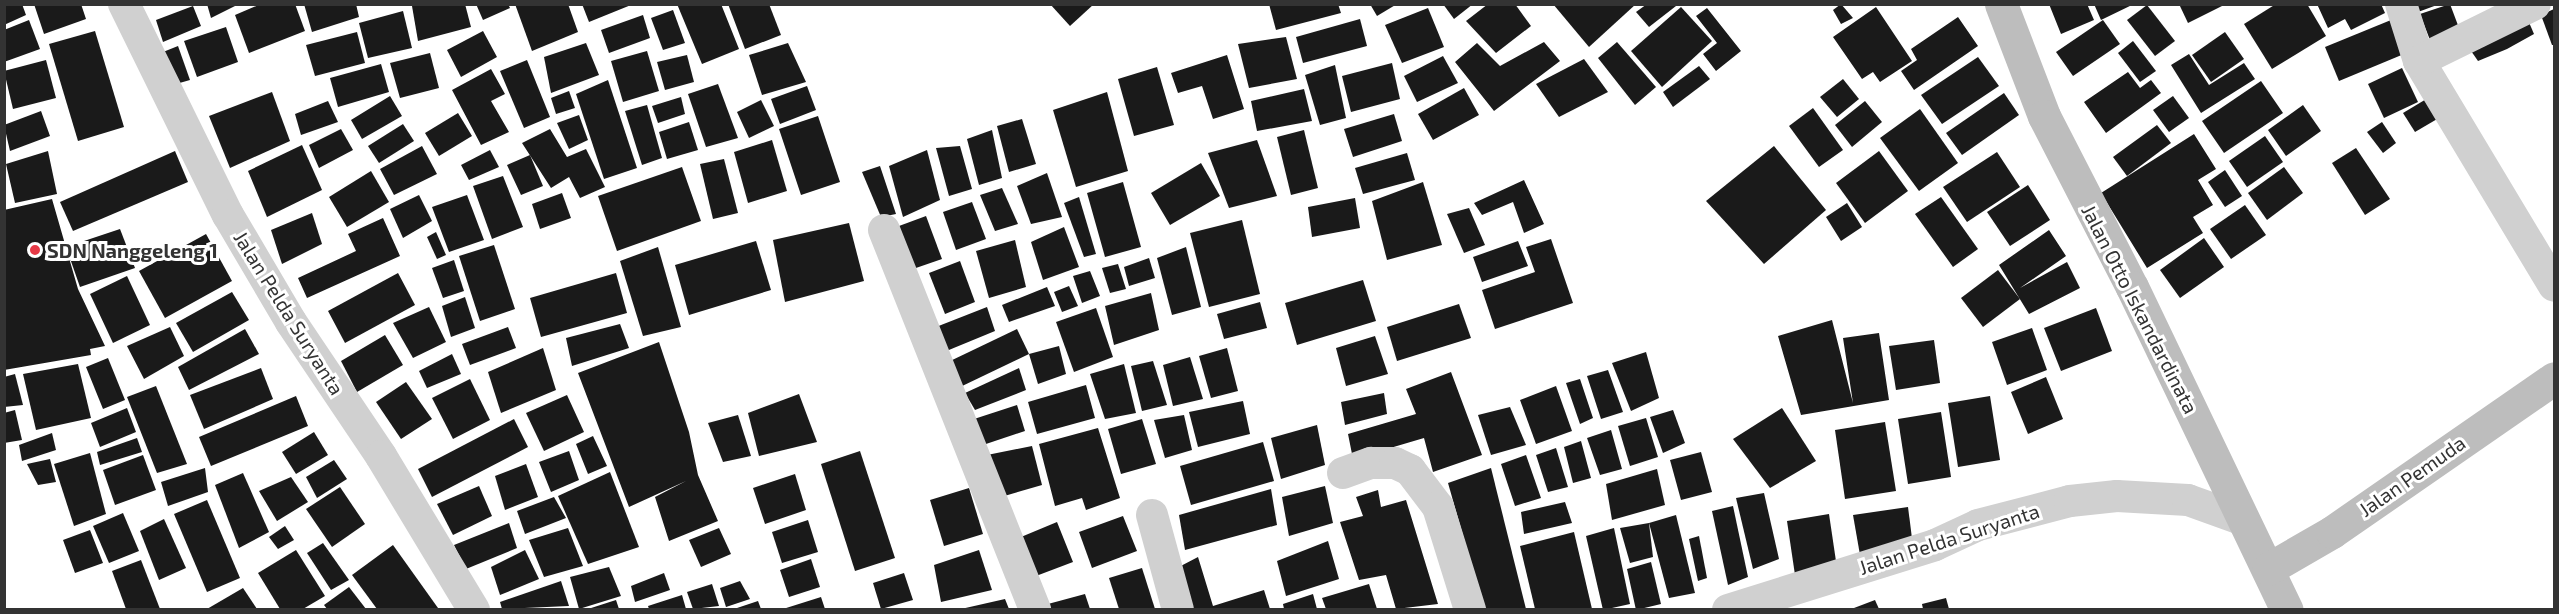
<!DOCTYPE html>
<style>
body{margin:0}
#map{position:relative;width:2559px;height:614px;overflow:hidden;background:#fff;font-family:"Exo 2",sans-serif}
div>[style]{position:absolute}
.building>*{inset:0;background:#1a1a1a}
.street>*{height:32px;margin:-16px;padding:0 16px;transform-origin:16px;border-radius:16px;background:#d0d0d0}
.secondary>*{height:33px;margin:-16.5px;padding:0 16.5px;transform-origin:16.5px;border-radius:16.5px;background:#bdbdbd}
.dots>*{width:16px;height:16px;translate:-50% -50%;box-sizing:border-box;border:3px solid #fff;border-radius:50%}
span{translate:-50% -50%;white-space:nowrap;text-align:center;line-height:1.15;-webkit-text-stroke:6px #fff;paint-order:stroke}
.poi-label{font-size:20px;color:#333;font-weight:700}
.left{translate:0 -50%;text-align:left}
.street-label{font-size:20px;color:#333}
.frame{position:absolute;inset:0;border:6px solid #333;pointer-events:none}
</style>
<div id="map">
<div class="building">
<div style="clip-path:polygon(4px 4px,22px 4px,26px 15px,4px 25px)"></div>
<div style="clip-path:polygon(34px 4px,81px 4px,86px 19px,44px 34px)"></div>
<div style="clip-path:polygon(207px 4px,239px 4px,211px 18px)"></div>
<div style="clip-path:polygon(261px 4px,295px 4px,305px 31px,249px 53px,235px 15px)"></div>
<div style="clip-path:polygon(304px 4px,356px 4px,359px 17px,312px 32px)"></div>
<div style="clip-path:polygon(465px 4px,471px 27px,418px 41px,412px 6px)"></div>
<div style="clip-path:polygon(476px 4px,508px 4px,510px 8px,483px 20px)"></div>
<div style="clip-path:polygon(515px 4px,568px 4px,578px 32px,532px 51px)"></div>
<div style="clip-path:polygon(582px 4px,631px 4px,631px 5px,589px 22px)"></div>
<div style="clip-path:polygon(677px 4px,721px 4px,739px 49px,702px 64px)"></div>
<div style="clip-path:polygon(728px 4px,769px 4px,781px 35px,745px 49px)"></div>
<div style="clip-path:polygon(1050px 4px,1094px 4px,1070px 26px)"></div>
<div style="clip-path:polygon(1269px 4px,1338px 4px,1341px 13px,1276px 30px)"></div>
<div style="clip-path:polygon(1370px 4px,1397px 4px,1377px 16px)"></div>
<div style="clip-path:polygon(1443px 4px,1473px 4px,1454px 19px)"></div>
<div style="clip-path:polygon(1488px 4px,1515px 4px,1531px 26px,1496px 53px,1466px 21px)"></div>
<div style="clip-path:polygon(1553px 4px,1636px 4px,1589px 47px)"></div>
<div style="clip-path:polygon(1647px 4px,1675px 4px,1676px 6px,1649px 27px,1636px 12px)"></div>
<div style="clip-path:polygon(1841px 4px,1853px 18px,1841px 24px,1833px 10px)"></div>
<div style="clip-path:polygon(2049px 4px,2087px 4px,2094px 20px,2061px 34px)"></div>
<div style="clip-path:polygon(2094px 4px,2134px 4px,2101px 20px)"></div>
<div style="clip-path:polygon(2179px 4px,2226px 4px,2188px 23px)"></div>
<div style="clip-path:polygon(2276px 4px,2307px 4px,2326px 36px,2272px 69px,2244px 24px)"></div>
<div style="clip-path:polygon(2317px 4px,2381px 4px,2385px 13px,2351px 30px,2345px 19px,2328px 28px)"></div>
<div style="clip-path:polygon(2416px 4px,2437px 4px,2437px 5px,2418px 12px)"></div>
<div style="clip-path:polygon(2450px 4px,2459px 28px,2430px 40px,2420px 14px)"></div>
<div style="clip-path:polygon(2147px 5px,2175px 41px,2155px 56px,2127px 20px)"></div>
<div style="clip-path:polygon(193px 6px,201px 26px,163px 42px,156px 20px)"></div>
<div style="clip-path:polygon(1681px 7px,1712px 41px,1662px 87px,1631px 51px)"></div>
<div style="clip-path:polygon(1876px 7px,1912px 61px,1880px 82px,1873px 72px,1862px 79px,1833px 37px)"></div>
<div style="clip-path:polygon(1428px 8px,1444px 47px,1402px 63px,1385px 25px)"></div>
<div style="clip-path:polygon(1707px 8px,1741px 51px,1716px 71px,1703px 54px,1717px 43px,1696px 16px)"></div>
<div style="clip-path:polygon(2554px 9px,2554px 45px,2552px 45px,2541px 15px)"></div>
<div style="clip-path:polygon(673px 10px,685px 43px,663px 50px,651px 18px)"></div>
<div style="clip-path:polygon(403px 11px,412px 48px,368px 58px,359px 23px)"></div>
<div style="clip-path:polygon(643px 15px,650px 38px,609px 53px,601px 30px)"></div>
<div style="clip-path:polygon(1958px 17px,1978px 46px,1914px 90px,1901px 71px,1917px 60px,1911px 49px)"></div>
<div style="clip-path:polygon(1360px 19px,1367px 46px,1303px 63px,1296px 37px)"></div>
<div style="clip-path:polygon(29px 20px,40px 49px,4px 62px,4px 30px)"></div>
<div style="clip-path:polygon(2103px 20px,2120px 44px,2073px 76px,2056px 52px)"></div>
<div style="clip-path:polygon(2391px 20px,2404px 54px,2339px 81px,2325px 47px)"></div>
<div style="clip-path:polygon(2528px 20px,2534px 34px,2507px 49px,2478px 61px,2469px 48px)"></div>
<div style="clip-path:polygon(226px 27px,238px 62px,197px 77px,184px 41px)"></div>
<div style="clip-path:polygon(95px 31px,124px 127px,78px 141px,49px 44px)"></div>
<div style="clip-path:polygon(483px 31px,497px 57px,461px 77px,447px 50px)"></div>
<div style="clip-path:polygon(357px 32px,365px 63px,315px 76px,306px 45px)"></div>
<div style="clip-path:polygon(2225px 32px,2244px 59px,2211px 82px,2192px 55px)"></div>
<div style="clip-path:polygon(1286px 37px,1297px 79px,1249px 88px,1238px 44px)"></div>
<div style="clip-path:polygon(2133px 41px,2156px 71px,2140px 82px,2118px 53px)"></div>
<div style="clip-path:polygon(1544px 42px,1560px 61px,1494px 111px,1455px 62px,1477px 43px,1500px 66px)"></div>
<div style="clip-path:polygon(1617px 42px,1656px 87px,1635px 105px,1598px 58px)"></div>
<div style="clip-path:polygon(586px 43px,599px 75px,551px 93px,544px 57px)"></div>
<div style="clip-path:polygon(788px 43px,806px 82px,762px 95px,749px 55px)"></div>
<div style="clip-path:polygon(178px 46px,190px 80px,176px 84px,163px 52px)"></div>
<div style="clip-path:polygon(647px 51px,659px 91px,623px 102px,611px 61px)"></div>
<div style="clip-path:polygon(430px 53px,439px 88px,400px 98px,390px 63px)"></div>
<div style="clip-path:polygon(2189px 54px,2209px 85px,2244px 63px,2255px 79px,2201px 113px,2171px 65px)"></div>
<div style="clip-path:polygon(687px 55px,694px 82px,665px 90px,657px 62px)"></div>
<div style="clip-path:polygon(1227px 55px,1244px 109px,1213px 119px,1202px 86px,1178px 93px,1171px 73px)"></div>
<div style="clip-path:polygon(1443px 56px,1458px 83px,1417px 102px,1404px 76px)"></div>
<div style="clip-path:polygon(1978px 57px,1999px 86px,1942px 124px,1921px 95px)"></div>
<div style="clip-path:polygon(1584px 59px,1608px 92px,1559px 117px,1536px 84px)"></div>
<div style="clip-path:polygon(46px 60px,56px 98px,13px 109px,4px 71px)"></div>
<div style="clip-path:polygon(527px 60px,550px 117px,524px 128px,500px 71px)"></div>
<div style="clip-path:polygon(1392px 63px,1400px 99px,1351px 112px,1342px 76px)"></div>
<div style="clip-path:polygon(381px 64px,389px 92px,338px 107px,330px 78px)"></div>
<div style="clip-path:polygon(1335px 65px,1346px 118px,1320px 125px,1305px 75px)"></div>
<div style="clip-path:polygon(1699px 66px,1710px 79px,1673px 107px,1663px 92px)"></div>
<div style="clip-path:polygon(1157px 67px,1174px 125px,1134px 136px,1118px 79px)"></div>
<div style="clip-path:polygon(2402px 68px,2418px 102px,2384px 118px,2368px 84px)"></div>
<div style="clip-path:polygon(491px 69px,505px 94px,491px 101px,509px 132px,481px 145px,452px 90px)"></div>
<div style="clip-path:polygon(2128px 72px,2140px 88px,2151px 80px,2161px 93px,2106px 133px,2084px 102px)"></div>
<div style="clip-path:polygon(1843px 79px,1859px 99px,1837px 117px,1820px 97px)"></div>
<div style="clip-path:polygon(608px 80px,637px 168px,604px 179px,576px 94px)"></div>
<div style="clip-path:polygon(2261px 81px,2283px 113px,2224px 153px,2202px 121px)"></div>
<div style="clip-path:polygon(718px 84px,738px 138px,706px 147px,688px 94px)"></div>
<div style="clip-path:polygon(807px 86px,816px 110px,780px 124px,771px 99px)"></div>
<div style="clip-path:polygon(1464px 88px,1479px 115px,1433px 140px,1418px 114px)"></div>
<div style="clip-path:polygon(1304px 89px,1312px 121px,1257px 131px,1251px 101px)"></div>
<div style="clip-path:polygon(569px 91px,575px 108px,556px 114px,551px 98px)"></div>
<div style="clip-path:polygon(272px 92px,290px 141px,230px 168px,209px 116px)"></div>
<div style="clip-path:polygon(1107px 92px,1128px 171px,1076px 187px,1053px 110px)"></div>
<div style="clip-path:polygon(2004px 93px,2019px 115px,1962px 155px,1946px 133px)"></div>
<div style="clip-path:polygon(2433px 95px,2444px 115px,2415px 132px,2403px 113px)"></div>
<div style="clip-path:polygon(390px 96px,402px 116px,362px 139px,351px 120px)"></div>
<div style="clip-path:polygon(2173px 96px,2189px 118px,2169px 132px,2153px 110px)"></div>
<div style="clip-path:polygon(681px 97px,685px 114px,658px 123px,652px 106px)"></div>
<div style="clip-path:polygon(761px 100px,774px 126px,749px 138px,737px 112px)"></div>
<div style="clip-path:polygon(328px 101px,338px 122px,301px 135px,295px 114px)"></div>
<div style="clip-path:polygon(1865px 101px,1882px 122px,1852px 147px,1835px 125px)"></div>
<div style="clip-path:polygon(647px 105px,662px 158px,642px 165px,625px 111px)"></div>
<div style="clip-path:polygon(2303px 105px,2321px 131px,2286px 156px,2268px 130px)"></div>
<div style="clip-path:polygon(1813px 108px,1843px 150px,1819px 167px,1789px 126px)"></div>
<div style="clip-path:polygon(1920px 109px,1958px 163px,1919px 191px,1880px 138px)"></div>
<div style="clip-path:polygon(41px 111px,50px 136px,10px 151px,4px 125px)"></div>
<div style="clip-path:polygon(458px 113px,472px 136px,439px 156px,425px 133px)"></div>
<div style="clip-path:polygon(1394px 114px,1402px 141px,1353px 157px,1344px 129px)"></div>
<div style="clip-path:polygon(579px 115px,588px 140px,569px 149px,557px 123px)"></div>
<div style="clip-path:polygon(818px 116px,840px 182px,801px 195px,779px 129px)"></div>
<div style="clip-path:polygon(1022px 119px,1036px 164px,1009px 172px,997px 126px)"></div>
<div style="clip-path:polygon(689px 122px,698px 150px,667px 159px,659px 132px)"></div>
<div style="clip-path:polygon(2382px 122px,2396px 143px,2383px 153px,2367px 132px)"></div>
<div style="clip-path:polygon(403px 124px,414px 141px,379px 163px,368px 146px)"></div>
<div style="clip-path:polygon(2157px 125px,2171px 143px,2127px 176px,2113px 157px)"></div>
<div style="clip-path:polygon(341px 129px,353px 150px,319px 168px,309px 145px)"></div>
<div style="clip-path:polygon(550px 129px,567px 157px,586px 149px,605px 187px,580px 198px,569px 177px,551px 188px,522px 143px)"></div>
<div style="clip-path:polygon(992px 130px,1002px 178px,979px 185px,967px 139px)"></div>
<div style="clip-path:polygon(1304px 130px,1318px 188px,1291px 195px,1277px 137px)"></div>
<div style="clip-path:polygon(2194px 134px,2216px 169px,2198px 180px,2213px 205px,2193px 217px,2203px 233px,2147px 268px,2101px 193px)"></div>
<div style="clip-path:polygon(2265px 136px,2283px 162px,2247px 187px,2229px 161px)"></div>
<div style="clip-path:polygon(772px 140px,787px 191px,748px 203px,734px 152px)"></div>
<div style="clip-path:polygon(1257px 140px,1277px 196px,1229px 208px,1208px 153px)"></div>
<div style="clip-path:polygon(302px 145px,322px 190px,267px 217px,248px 171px)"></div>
<div style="clip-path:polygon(422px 146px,437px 174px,394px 195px,380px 169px)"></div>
<div style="clip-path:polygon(960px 146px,972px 189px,949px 196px,936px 148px)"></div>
<div style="clip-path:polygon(1774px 146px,1826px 210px,1764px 264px,1706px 201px)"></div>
<div style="clip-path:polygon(2356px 148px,2390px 199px,2365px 215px,2332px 163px)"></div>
<div style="clip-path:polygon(490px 150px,499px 167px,469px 180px,461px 165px)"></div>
<div style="clip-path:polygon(927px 150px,940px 200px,903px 217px,889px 166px)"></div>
<div style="clip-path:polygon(48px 151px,57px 194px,15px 203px,6px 164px)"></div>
<div style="clip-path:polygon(175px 151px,188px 182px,73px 231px,60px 202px)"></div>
<div style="clip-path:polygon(1879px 151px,1908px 191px,1865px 223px,1836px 183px)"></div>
<div style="clip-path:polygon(1997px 152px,2020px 187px,1967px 222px,1943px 187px)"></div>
<div style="clip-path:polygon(1407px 153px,1415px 180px,1363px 194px,1355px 168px)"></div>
<div style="clip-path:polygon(530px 155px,543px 186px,521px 195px,507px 165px)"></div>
<div style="clip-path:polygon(724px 159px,738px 213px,713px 219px,700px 164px)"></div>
<div style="clip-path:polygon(1201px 163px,1220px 196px,1170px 225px,1151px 193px)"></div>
<div style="clip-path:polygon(880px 166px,896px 214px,881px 217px,862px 172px)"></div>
<div style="clip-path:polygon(682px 167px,701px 221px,617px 251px,598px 196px)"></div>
<div style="clip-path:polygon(2284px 167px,2303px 193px,2267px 220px,2248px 193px)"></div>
<div style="clip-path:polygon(2225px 170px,2242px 196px,2225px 207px,2208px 182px)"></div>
<div style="clip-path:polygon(371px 171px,389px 202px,347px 227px,329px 197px)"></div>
<div style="clip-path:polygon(1047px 173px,1062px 217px,1031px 224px,1017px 186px)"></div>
<div style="clip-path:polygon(503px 176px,523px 227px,492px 239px,473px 186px)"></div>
<div style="clip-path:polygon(1524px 180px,1544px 224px,1524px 233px,1513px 202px,1482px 215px,1474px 203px)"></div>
<div style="clip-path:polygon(1123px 182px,1141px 247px,1105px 257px,1087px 193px)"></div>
<div style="clip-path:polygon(1423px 182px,1442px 245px,1387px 260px,1372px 201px)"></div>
<div style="clip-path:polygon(2028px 185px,2050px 220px,2010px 246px,1987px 212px)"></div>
<div style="clip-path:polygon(1002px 188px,1018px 224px,995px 231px,980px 195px)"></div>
<div style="clip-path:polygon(562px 193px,571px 218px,540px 229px,532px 204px)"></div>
<div style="clip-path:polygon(419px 195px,432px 221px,403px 238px,390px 209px)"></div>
<div style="clip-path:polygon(467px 195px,484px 240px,449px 252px,432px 207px)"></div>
<div style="clip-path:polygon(1079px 197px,1096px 254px,1084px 257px,1064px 203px)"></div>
<div style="clip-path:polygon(1941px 197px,1978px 249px,1953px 267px,1915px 214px)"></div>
<div style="clip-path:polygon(1355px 198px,1360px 228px,1312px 237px,1308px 207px)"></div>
<div style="clip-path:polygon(52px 199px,78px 289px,105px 346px,90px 349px,91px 355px,4px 370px,4px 210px)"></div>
<div style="clip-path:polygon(972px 202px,986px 239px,956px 250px,943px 212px)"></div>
<div style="clip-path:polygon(1847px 203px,1862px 227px,1841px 241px,1826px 217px)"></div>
<div style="clip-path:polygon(2245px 205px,2266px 235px,2231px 259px,2210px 229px)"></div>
<div style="clip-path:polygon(1469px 208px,1485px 245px,1464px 253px,1447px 214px)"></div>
<div style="clip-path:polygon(312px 213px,322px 244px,282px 264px,271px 230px)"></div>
<div style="clip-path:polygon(926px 216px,942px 259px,913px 269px,899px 226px)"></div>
<div style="clip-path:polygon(383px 218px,400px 256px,307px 298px,298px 278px,356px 251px,348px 234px)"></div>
<div style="clip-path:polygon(1242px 220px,1260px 294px,1209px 307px,1190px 233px)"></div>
<div style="clip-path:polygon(849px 223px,864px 281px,785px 302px,773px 240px)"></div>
<div style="clip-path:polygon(1064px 227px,1079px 267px,1043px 280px,1031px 242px)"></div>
<div style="clip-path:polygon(120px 229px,135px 268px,80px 287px,66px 247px)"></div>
<div style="clip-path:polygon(2049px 230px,2066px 256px,2020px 288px,2067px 262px,2080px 288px,2029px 314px,1999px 265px)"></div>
<div style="clip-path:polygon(436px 232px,446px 255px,437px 259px,427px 237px)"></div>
<div style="clip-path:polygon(206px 234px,232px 281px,165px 318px,139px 271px)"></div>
<div style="clip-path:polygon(2204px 238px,2224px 267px,2180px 298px,2160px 270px)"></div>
<div style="clip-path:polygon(1551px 239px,1573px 303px,1495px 329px,1482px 290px,1535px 272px,1526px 247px)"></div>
<div style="clip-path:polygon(1015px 240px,1026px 287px,989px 298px,976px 251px)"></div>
<div style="clip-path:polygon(756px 241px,771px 290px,689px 315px,675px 265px)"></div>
<div style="clip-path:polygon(1518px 241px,1528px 266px,1482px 282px,1473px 257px)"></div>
<div style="clip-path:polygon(494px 245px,515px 309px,480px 321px,459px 256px)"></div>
<div style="clip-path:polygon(658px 247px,681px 327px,643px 336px,620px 261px)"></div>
<div style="clip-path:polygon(1186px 247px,1201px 307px,1172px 315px,1157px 258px)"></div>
<div style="clip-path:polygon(1149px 258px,1155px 278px,1129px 286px,1124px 267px)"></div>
<div style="clip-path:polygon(454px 260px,464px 291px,443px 298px,432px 268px)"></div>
<div style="clip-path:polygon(960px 261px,975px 302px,945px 314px,929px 273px)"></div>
<div style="clip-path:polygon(1118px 264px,1126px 289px,1110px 293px,1102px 268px)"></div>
<div style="clip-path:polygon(1998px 270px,2020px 299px,1983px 327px,1961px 298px)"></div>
<div style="clip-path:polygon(1090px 271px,1100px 296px,1082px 303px,1073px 276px)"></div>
<div style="clip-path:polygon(398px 273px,415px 305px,345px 343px,328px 311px)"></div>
<div style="clip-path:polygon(616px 273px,627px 313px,541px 337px,530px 298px)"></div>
<div style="clip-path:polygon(127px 276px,150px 325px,113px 343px,90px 294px)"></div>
<div style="clip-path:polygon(1363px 280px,1376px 321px,1297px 345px,1285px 303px)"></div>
<div style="clip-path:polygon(1069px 286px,1078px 306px,1062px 312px,1054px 292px)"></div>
<div style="clip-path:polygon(1047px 287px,1055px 306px,1009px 322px,1002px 305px)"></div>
<div style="clip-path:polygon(232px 292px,249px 320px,193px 352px,176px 323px)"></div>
<div style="clip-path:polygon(1151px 293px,1159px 330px,1114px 345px,1105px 306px)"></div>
<div style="clip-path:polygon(465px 297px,475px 328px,451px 337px,442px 306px)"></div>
<div style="clip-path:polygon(1260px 302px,1267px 328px,1224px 339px,1217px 314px)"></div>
<div style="clip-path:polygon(1459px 304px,1471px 338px,1397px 361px,1387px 327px)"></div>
<div style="clip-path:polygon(429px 307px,446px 342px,413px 358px,393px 323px)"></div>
<div style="clip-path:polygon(987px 307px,995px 331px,944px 352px,936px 327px)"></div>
<div style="clip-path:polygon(1096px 308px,1113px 357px,1074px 372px,1056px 322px)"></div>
<div style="clip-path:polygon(2096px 308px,2112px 351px,2061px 371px,2044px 328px)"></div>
<div style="clip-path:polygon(1832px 320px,1853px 403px,1843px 338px,1879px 333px,1889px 400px,1801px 415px,1778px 336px)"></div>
<div style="clip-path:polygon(620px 324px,629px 348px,572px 366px,566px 338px)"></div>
<div style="clip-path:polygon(170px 327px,184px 356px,144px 379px,127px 346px)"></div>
<div style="clip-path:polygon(508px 327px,516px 348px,470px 365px,462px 344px)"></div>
<div style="clip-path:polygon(2032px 328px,2047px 370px,2007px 385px,1992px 342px)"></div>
<div style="clip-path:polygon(245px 329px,259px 354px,189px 390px,178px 367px)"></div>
<div style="clip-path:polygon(1017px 329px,1029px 354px,958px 388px,946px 363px)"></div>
<div style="clip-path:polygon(385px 335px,403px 365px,357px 392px,341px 361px)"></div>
<div style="clip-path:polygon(1375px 336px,1388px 374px,1346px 386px,1336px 348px)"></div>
<div style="clip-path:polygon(1934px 340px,1940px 383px,1896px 390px,1889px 346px)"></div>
<div style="clip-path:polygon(659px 342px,689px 432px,698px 475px,718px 521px,669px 541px,655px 497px,686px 481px,629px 507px,578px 373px)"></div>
<div style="clip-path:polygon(1059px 346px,1066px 374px,1038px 384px,1029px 354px)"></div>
<div style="clip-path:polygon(543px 348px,556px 390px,501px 413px,488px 372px)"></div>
<div style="clip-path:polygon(1227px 348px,1238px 391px,1211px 398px,1199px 356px)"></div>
<div style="clip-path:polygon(1646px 352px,1659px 398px,1631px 411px,1612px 363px)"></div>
<div style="clip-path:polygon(452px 354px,461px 374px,427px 388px,419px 371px)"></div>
<div style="clip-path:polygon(1190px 357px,1203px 399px,1173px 406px,1163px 365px)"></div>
<div style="clip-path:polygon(108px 358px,125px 400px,103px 409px,86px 367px)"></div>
<div style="clip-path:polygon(1153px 361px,1167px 405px,1142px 411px,1131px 366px)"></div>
<div style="clip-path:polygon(78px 364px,91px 418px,36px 430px,23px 374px)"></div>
<div style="clip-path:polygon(1124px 364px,1136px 413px,1105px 419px,1090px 374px)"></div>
<div style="clip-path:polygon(261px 368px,273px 399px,204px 429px,190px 395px)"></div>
<div style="clip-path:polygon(1019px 368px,1026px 390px,975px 410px,965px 393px)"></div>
<div style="clip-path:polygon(1608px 370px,1623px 412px,1601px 419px,1587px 376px)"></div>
<div style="clip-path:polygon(1451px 372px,1482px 455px,1433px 472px,1424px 438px,1353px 459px,1348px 434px,1416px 414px,1406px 389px)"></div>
<div style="clip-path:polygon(15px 374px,23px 405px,4px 407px,4px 377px)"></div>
<div style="clip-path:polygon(2046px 377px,2063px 419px,2028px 434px,2011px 392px)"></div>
<div style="clip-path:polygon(470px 379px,490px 420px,453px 439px,432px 398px)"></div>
<div style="clip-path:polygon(1580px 379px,1593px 418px,1580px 424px,1566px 383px)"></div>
<div style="clip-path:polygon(406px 382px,432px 419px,401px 439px,376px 402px)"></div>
<div style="clip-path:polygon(1086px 385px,1095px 418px,1037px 434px,1028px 402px)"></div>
<div style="clip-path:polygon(156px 386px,187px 464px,157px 473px,127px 397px)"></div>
<div style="clip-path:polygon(1556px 386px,1572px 431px,1536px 444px,1520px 400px)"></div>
<div style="clip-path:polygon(1384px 393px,1387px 414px,1345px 425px,1341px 402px)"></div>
<div style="clip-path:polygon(799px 394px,817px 442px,759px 456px,748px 413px)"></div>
<div style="clip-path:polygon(567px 395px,584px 432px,544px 451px,526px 413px)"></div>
<div style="clip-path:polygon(296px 396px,308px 426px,211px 466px,199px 437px)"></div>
<div style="clip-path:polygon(1990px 396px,2000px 460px,1958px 467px,1948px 403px)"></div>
<div style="clip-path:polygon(1243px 401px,1250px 434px,1198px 447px,1189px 412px)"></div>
<div style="clip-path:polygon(1017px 405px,1025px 431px,980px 446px,971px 420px)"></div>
<div style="clip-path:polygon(1510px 407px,1526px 445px,1491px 455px,1478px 415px)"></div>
<div style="clip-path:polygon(127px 408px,136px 432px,100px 447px,91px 423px)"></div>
<div style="clip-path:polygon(1782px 408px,1816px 461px,1770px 488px,1733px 439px)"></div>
<div style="clip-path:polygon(15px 410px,22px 440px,4px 443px,4px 413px)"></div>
<div style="clip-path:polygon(1673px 410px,1685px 443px,1663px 453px,1650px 417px)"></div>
<div style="clip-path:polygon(1941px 412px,1951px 477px,1908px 484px,1898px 419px)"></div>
<div style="clip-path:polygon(738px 415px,751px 456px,723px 462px,708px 423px)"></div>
<div style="clip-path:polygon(1184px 415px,1192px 450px,1165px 458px,1154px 420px)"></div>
<div style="clip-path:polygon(1646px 418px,1658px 457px,1630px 466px,1618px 426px)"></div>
<div style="clip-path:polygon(514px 419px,528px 447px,432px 497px,418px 469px)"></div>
<div style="clip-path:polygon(1142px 419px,1156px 464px,1121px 474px,1108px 429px)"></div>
<div style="clip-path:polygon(1885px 422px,1896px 491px,1845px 499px,1835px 430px)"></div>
<div style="clip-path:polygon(1317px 425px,1325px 465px,1281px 479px,1271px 438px)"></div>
<div style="clip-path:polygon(1098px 428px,1120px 498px,1086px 510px,1082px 498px,1055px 506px,1039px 444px)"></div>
<div style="clip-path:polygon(1611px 430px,1622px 469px,1600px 475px,1587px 438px)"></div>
<div style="clip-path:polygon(314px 432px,328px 455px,296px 474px,282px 452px)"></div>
<div style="clip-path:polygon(52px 433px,56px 450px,22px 461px,19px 445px)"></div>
<div style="clip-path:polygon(593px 436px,607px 466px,588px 474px,576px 444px)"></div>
<div style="clip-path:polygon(137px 438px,142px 452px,100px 465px,97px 452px)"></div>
<div style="clip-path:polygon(1581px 441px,1591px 478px,1573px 483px,1564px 447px)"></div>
<div style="clip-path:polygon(1263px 442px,1274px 481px,1191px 505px,1180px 466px)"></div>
<div style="clip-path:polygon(1032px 446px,1042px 485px,1001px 497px,987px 455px)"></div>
<div style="clip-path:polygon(1556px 448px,1568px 487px,1548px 492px,1536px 455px)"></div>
<div style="clip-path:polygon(569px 451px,579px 480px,551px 492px,539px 462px)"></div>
<div style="clip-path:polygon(860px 451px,895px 558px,855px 571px,821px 464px)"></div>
<div style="clip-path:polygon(1701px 452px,1712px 492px,1681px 500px,1670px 460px)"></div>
<div style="clip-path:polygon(90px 453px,106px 514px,74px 526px,54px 464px)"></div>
<div style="clip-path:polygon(143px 455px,156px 490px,115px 505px,103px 470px)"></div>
<div style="clip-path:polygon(1526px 455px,1541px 498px,1515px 506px,1501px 464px)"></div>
<div style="clip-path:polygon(50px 459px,56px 482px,38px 485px,27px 464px)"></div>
<div style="clip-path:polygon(334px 460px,347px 479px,317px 498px,306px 477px)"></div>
<div style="clip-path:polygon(526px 464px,538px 497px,505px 510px,495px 476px)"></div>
<div style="clip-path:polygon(205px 468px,208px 492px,168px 506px,161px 482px)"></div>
<div style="clip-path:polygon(1491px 468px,1526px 609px,1484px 609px,1448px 483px)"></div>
<div style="clip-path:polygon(1657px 469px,1665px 505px,1612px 520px,1606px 484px)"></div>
<div style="clip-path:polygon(610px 472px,639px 547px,588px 564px,558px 496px)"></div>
<div style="clip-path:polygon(243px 473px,269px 532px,239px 548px,215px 485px)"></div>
<div style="clip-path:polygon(795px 474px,806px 510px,765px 524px,753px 488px)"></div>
<div style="clip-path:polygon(291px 477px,308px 502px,277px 521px,259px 491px)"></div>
<div style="clip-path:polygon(479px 486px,492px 516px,453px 535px,437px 504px)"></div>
<div style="clip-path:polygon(1325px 486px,1333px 523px,1289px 536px,1282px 497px)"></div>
<div style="clip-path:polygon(340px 487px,365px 524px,332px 547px,306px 509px)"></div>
<div style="clip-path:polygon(969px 488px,983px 534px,944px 546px,930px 500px)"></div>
<div style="clip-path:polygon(1271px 489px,1277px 525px,1185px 550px,1179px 515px)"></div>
<div style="clip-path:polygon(1378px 490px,1381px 507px,1406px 500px,1438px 604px,1396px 609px,1386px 575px,1359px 580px,1340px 522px,1363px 516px,1356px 497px)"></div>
<div style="clip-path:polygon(1764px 493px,1779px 559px,1753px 569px,1736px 498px)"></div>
<div style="clip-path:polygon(554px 497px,566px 518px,525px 534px,517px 511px)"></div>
<div style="clip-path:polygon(207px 500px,240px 578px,207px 592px,174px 514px)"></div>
<div style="clip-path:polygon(1565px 502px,1572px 523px,1524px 534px,1521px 512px)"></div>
<div style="clip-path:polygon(1733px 506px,1748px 577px,1728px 585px,1712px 511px)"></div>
<div style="clip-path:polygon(1908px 507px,1913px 546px,1860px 555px,1853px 515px)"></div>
<div style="clip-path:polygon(123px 513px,139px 551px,109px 563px,93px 526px)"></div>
<div style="clip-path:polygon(1829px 514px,1837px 568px,1795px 575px,1787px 521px)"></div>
<div style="clip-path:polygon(1676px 515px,1695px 593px,1669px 598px,1649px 523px)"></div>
<div style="clip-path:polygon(1123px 516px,1137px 551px,1092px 568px,1079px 532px)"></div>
<div style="clip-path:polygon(164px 519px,186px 568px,159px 580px,140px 531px)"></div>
<div style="clip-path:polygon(808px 520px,818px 552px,782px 563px,772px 532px)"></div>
<div style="clip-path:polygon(1057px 522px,1073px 562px,1036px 576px,1021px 537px)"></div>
<div style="clip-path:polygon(509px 523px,517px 548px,466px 569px,454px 545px)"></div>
<div style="clip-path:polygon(1649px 523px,1653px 557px,1630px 563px,1620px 528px)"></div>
<div style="clip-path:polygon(285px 526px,294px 540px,278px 549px,269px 537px)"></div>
<div style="clip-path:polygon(568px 528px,583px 566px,544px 577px,529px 540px)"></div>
<div style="clip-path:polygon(719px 528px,731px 554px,701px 567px,689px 540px)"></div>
<div style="clip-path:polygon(1614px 528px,1630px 604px,1603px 610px,1586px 536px)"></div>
<div style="clip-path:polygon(90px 530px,103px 563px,75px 573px,63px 540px)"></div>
<div style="clip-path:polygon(1574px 532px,1592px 609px,1535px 609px,1520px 546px)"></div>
<div style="clip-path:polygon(1699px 536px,1707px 578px,1698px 581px,1689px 539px)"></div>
<div style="clip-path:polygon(1328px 541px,1339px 579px,1286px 596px,1277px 561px)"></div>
<div style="clip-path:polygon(323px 543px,349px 580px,331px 590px,307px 553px)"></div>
<div style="clip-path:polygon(393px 545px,438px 608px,437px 609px,377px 609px,352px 575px)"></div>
<div style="clip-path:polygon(296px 550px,325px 596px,303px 609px,280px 609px,258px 573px)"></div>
<div style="clip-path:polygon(525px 550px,539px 579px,500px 595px,491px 567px)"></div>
<div style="clip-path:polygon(979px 550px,992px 590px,941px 602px,934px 565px)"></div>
<div style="clip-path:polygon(1198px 557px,1213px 606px,1264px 590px,1270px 609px,1188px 609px,1175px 569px)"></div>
<div style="clip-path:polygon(811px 559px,820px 587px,789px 597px,780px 570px)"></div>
<div style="clip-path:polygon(141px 560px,160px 609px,126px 609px,112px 571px)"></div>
<div style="clip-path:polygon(1651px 562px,1661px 604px,1636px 610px,1627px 569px)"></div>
<div style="clip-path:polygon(609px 567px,621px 596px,579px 609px,570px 577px)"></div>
<div style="clip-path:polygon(1142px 568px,1155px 609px,1119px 609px,1109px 578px)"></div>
<div style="clip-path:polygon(664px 573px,670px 590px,635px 602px,631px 586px)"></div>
<div style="clip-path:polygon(904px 573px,913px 600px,881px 609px,873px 583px)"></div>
<div style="clip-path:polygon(561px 581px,569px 606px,502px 609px,500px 602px)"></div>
<div style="clip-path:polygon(740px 581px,750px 599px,726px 607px,720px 588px)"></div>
<div style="clip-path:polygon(712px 584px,719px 606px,693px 609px,687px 592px)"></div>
<div style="clip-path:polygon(1369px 584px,1377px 609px,1326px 609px,1322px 598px)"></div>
<div style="clip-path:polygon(349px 587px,366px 609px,327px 609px,324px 605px)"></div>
<div style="clip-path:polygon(243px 588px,257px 609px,207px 609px)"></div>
<div style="clip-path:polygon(1085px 594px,1090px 609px,1050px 609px,1048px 604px)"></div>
<div style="clip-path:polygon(1313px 594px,1317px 609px,1284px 609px,1283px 604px)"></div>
<div style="clip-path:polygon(682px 595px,686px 609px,649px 609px,648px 606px)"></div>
<div style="clip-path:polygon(821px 597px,825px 609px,783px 609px)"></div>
<div style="clip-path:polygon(1946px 598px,1949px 609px,1923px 609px,1922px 604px)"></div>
<div style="clip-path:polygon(1005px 599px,1009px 609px,961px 609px)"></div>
<div style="clip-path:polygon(616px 600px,619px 609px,588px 609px)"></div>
<div style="clip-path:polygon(1875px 600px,1879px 609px,1854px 609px,1854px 608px)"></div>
<div style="clip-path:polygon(758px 601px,761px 609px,734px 609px)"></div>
</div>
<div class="street">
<div style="left:124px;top:4px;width:235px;rotate:63.8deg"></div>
<div style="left:228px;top:215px;width:124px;rotate:59.5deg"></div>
<div style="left:291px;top:322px;width:161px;rotate:56.1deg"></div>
<div style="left:381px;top:456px;width:180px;rotate:58.9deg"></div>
<div style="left:2401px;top:4px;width:60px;rotate:72.5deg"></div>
<div style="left:2419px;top:61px;width:262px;rotate:59deg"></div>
<div style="left:2419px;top:61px;width:129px;rotate:-26.2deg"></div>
<div style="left:884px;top:230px;width:409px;rotate:68.3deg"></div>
<div style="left:1343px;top:473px;width:30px;rotate:-20deg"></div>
<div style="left:1371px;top:463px;width:24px"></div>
<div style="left:1395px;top:463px;width:17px;rotate:25deg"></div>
<div style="left:1410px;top:470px;width:46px;rotate:52.9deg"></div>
<div style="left:1438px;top:507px;width:108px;rotate:72.7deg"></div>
<div style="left:1152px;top:515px;width:98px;rotate:74.7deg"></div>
<div style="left:1728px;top:610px;width:217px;rotate:-17.4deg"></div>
<div style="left:1935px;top:545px;width:47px;rotate:-24.9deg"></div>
<div style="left:1978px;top:525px;width:95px;rotate:-14.6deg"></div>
<div style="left:2070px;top:501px;width:47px;rotate:-6.1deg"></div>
<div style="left:2117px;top:496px;width:71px;rotate:3.2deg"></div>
<div style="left:2188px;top:500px;width:59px;rotate:19.7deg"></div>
</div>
<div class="secondary">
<div style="left:2001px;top:4px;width:120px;rotate:69deg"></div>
<div style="left:2044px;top:116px;width:192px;rotate:62.8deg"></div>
<div style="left:2132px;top:287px;width:358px;rotate:64.4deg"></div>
<div style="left:2268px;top:569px;width:74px;rotate:-30deg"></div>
<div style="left:2332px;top:532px;width:270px;rotate:-34.7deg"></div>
</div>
<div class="dots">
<div style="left:35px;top:250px;background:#e63946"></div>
</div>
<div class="poi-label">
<span class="left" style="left:47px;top:250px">SDN Nanggeleng 1</span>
</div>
<div class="street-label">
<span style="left:2140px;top:309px;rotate:63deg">Jalan Otto Iskandardinata</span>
<span style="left:289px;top:313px;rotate:58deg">Jalan Pelda Suryanta</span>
<span style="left:2412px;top:476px;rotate:-35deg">Jalan Pemuda</span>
<span style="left:1949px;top:539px;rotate:-18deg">Jalan Pelda Suryanta</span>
</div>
<div class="frame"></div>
</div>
